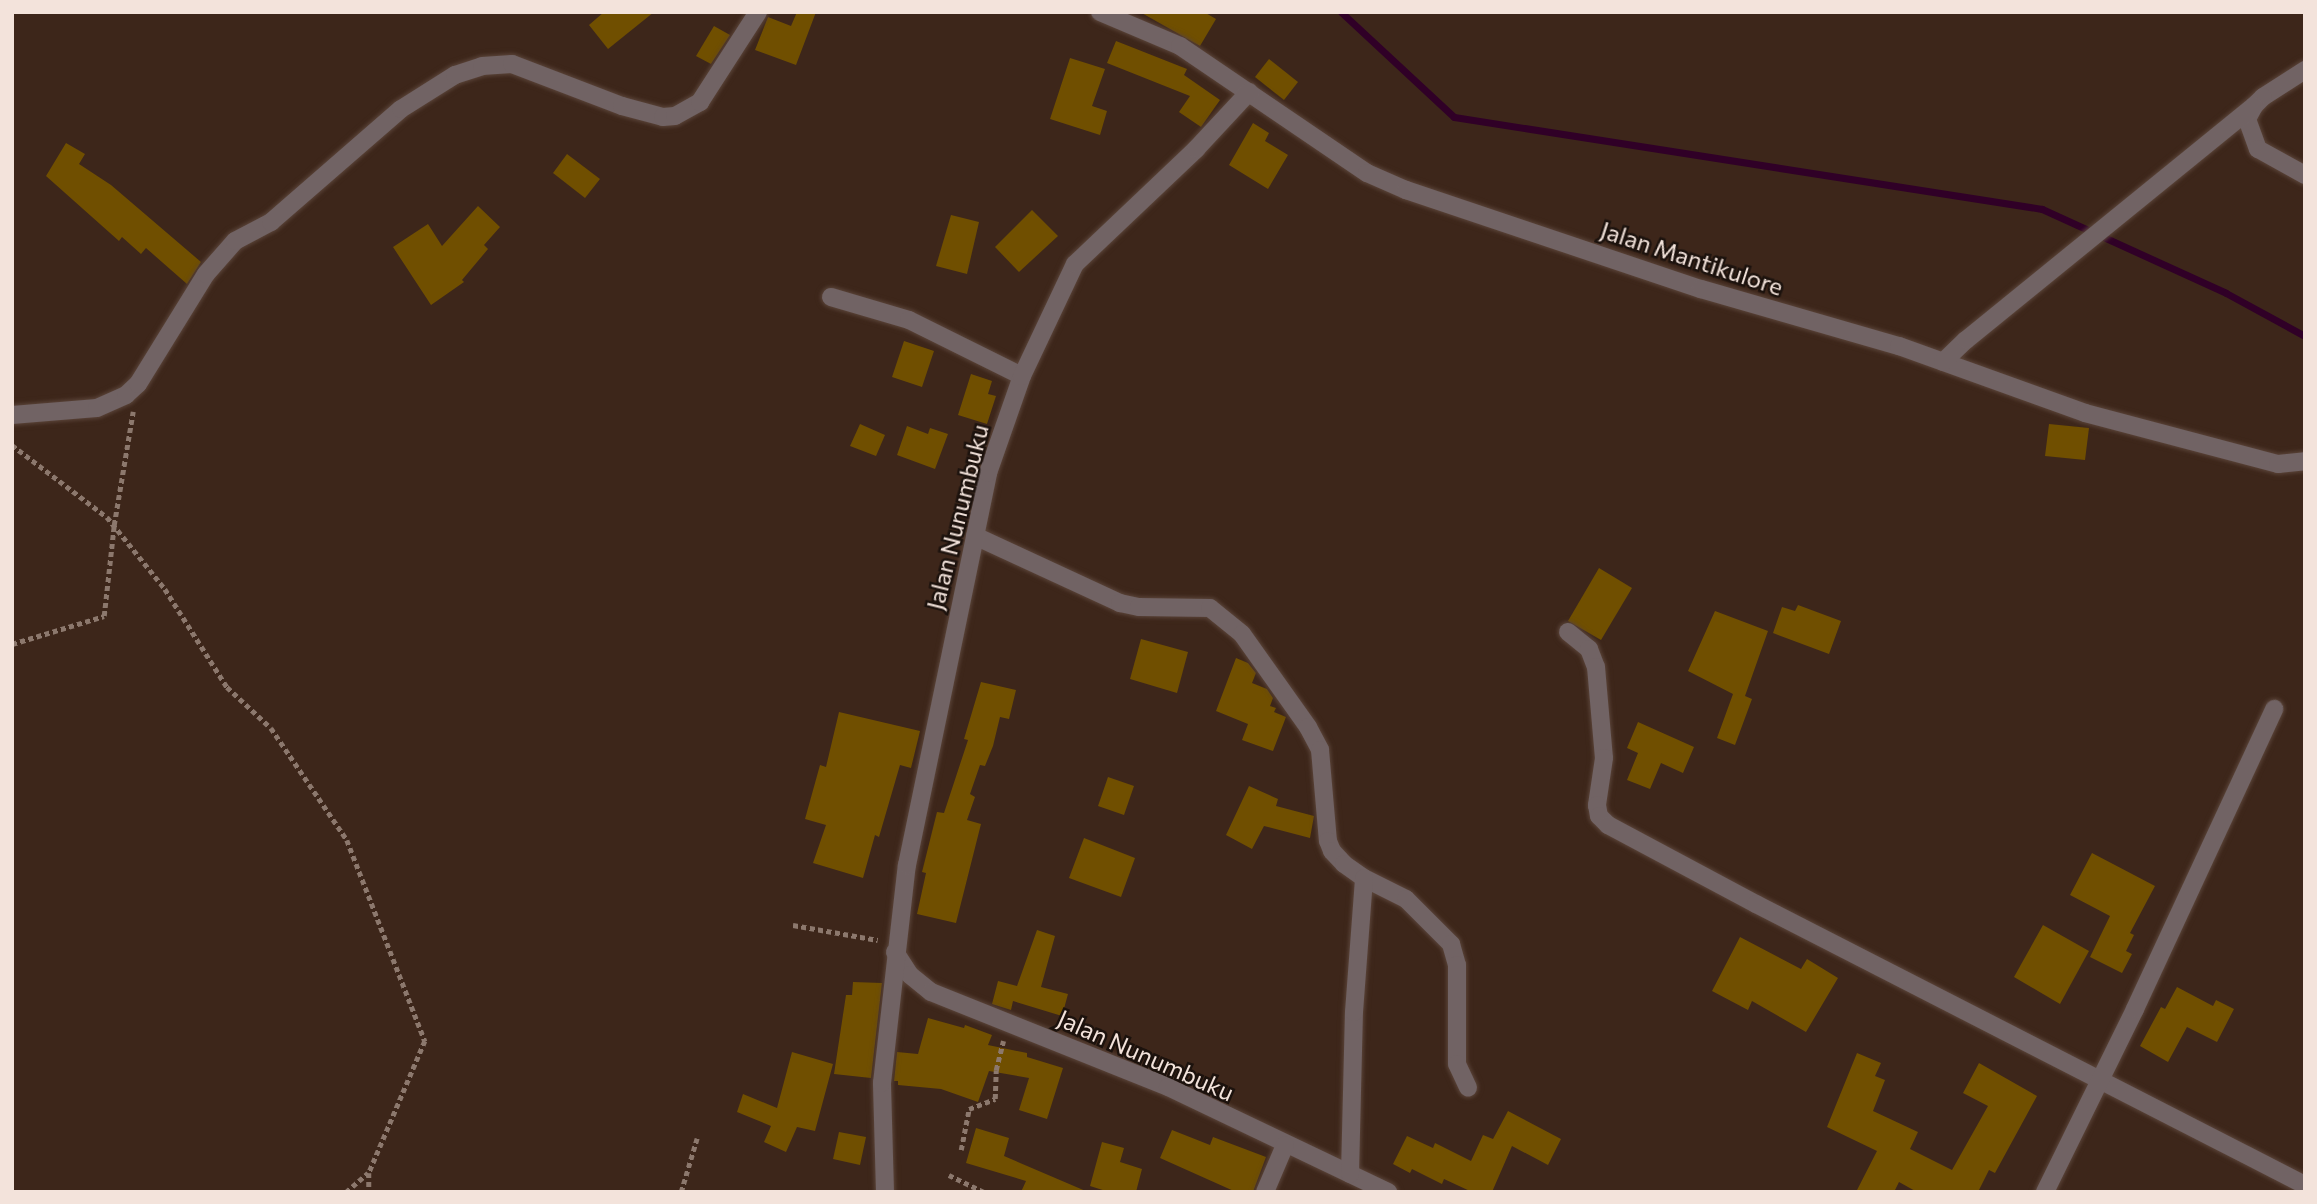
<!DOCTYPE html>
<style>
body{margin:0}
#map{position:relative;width:2317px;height:1204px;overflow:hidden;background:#3d261a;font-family:Commissioner,sans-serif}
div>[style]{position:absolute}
.stream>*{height:7px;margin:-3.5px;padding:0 3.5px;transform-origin:3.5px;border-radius:3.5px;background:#300027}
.building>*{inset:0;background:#704f00}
.path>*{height:4.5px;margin-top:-2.25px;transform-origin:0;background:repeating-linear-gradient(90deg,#8c786d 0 5px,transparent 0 8.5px)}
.roads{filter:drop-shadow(0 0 2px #5a4439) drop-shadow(0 0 2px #5a4439)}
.street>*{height:18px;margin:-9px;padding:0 9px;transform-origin:9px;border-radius:9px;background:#716364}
span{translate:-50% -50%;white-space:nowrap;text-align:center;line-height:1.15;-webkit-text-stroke:5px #1c120d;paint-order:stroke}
.street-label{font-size:24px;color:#f3e3db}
.frame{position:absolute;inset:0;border:14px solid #f3e3db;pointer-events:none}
</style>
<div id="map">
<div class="stream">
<div style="left:1341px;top:12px;width:154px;rotate:42.9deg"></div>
<div style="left:1454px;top:117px;width:595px;rotate:8.89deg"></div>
<div style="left:2042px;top:209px;width:202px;rotate:24.5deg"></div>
<div style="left:2226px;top:293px;width:90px;rotate:28.6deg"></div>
</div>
<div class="building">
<div style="clip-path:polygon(604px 12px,654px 12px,608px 49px,589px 25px)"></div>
<div style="clip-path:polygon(797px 12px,816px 12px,796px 65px,755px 50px,768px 17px,791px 26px)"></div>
<div style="clip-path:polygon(1140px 12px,1204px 12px,1216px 19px,1200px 46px)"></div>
<div style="clip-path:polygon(714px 26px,730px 35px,711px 64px,696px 56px)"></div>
<div style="clip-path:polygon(1116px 41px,1187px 69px,1184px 75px,1220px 100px,1201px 127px,1179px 112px,1190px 96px,1107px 63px)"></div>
<div style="clip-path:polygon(1070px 58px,1105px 69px,1092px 106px,1107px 111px,1100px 135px,1050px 119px)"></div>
<div style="clip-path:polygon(1269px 59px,1298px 82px,1284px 100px,1255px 77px)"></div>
<div style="clip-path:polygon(1253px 123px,1269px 133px,1265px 141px,1288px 155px,1268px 189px,1229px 165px)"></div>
<div style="clip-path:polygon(66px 143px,85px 154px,79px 164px,111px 185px,201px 262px,187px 284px,146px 248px,141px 254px,122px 237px,119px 241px,46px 176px)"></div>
<div style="clip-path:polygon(567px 154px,600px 179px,585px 198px,553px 173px)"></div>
<div style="clip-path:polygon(478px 206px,500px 227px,484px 245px,488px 249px,462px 280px,464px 282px,431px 305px,393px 247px,428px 224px,442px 246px)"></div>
<div style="clip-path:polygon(1032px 210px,1058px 236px,1019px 272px,995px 247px)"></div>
<div style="clip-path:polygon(951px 215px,979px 222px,967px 274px,936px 266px)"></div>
<div style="clip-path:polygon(904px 341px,934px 351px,922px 387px,892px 377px)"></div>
<div style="clip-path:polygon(971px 374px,992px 381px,988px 394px,996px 396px,987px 424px,958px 415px)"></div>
<div style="clip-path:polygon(860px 424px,885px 435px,876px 456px,850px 446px)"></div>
<div style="clip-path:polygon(2049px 424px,2089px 428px,2085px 460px,2045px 456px)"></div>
<div style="clip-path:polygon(907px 426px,928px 434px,930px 428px,948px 434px,935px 469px,897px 455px)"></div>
<div style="clip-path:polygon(1599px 568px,1632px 588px,1601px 640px,1568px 621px)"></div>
<div style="clip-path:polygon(1798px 605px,1841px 621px,1829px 654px,1773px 633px,1782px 607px,1795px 611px)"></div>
<div style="clip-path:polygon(1715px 611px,1768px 631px,1745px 696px,1752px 699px,1735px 745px,1717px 738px,1733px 694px,1688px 671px)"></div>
<div style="clip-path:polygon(1141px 639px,1188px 652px,1177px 693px,1130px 679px)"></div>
<div style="clip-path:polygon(1236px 658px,1248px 663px,1256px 673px,1252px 683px,1267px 689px,1273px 698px,1270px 706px,1276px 708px,1274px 712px,1286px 717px,1273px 751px,1242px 740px,1248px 724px,1216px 711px)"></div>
<div style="clip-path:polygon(981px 682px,1016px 690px,1009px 719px,1000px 717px,993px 746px,985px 766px,980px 765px,970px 794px,975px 797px,967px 820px,981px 824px,956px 923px,917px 914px,926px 873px,922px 872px,937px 812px,944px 813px,968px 740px,964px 739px)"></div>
<div style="clip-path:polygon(839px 712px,920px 731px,911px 768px,900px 765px,879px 837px,875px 835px,863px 878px,813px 863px,826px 825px,805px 819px,820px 765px,826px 767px)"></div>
<div style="clip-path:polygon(1638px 722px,1694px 747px,1683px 773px,1661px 763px,1650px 789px,1627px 780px,1638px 753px,1627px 748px)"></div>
<div style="clip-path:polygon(1108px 777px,1134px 786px,1124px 815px,1098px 806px)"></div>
<div style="clip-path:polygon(1249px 786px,1278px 799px,1276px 806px,1314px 816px,1310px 838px,1264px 826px,1252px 849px,1226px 835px)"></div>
<div style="clip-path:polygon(1084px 838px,1135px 858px,1121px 897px,1069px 878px)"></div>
<div style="clip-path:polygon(2092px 853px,2155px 886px,2130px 933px,2134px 935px,2126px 951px,2132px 954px,2122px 973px,2090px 957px,2110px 916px,2070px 895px)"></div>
<div style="clip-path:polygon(2043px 925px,2089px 951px,2060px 1004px,2014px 977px)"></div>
<div style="clip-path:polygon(1037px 930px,1055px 936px,1041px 987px,1068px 994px,1062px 1016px,1013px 1001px,1011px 1010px,992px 1004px,998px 981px,1017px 986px)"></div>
<div style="clip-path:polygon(1740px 937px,1801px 969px,1807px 959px,1838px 978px,1806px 1032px,1752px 1001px,1748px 1010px,1712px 991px)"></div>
<div style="clip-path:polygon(853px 982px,882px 983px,871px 1078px,834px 1074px,846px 995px,852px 995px)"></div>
<div style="clip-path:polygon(2177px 987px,2213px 1006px,2216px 1000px,2234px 1009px,2217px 1042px,2187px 1027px,2168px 1062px,2140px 1046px,2161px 1007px,2165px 1009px)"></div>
<div style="clip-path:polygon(928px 1018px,964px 1028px,965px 1025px,992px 1035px,988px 1045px,1027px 1053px,1027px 1057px,1063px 1068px,1047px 1119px,1019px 1110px,1029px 1078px,989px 1071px,978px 1102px,941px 1089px,898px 1085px,898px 1081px,894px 1081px,897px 1052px,918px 1054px)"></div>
<div style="clip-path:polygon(792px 1052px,833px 1064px,815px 1131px,797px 1127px,786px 1152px,764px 1142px,771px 1126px,737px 1112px,743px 1094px,777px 1108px)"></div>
<div style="clip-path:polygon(1857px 1053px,1881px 1063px,1875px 1076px,1885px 1080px,1873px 1111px,1918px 1132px,1910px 1149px,1952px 1170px,1988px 1106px,1963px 1093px,1979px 1063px,2037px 1096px,1995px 1173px,1989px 1170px,1978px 1192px,1917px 1192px,1899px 1182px,1894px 1192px,1856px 1192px,1877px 1151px,1827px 1127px)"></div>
<div style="clip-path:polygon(1508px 1111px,1561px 1139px,1548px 1165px,1512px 1146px,1492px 1192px,1472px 1192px,1444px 1179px,1442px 1184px,1412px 1169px,1410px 1173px,1393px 1164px,1407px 1136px,1433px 1148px,1435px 1143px,1471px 1161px,1483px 1135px,1493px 1139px)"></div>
<div style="clip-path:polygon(976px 1128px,1009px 1138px,1004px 1156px,1088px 1192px,1021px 1192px,1026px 1181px,966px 1163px)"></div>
<div style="clip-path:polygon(1172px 1130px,1210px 1145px,1213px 1137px,1266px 1157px,1253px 1192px,1236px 1192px,1160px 1158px)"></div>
<div style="clip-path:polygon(839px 1132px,866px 1137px,860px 1165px,833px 1159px)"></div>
<div style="clip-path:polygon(1102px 1142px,1124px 1148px,1120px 1162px,1142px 1169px,1136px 1192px,1109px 1192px,1090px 1186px)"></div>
</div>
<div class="path">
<div style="left:12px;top:445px;width:119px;rotate:37.2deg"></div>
<div style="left:107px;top:517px;width:92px;rotate:51.1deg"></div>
<div style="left:165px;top:589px;width:116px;rotate:57.7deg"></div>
<div style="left:227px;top:687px;width:60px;rotate:43deg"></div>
<div style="left:271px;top:728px;width:135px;rotate:55.8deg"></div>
<div style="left:347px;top:840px;width:216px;rotate:68.8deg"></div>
<div style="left:425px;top:1041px;width:143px;rotate:113deg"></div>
<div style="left:369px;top:1173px;width:19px;rotate:90deg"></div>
<div style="left:12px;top:644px;width:96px;rotate:-16.9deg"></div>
<div style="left:104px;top:616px;width:92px;rotate:-83.7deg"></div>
<div style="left:114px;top:525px;width:115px;rotate:-80.5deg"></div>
<div style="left:793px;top:925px;width:86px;rotate:10deg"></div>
<div style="left:961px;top:1150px;width:42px;rotate:-79deg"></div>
<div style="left:969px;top:1109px;width:28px;rotate:-21deg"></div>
<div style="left:995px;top:1099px;width:29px;rotate:-88deg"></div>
<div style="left:996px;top:1070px;width:30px;rotate:-76deg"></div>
<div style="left:949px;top:1175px;width:39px;rotate:26deg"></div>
<div style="left:346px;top:1192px;width:29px;rotate:-41deg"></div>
<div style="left:681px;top:1192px;width:56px;rotate:-73.5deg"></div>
</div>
<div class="roads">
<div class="street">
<div style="left:1100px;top:12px;width:87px;rotate:23deg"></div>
<div style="left:1180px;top:46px;width:226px;rotate:34.2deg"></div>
<div style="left:1367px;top:173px;width:43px;rotate:23.6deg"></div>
<div style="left:1406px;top:190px;width:311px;rotate:18.6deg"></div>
<div style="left:1701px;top:289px;width:206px;rotate:16.1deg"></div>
<div style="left:1899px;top:346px;width:198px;rotate:19.8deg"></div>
<div style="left:2085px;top:413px;width:200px;rotate:14.8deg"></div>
<div style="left:2278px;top:464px;width:27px;rotate:-6deg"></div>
<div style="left:2305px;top:70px;width:50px;rotate:147.3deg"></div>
<div style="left:2263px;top:97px;width:13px;rotate:135deg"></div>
<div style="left:2254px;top:106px;width:15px;rotate:118deg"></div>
<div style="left:2247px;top:119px;width:32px;rotate:70deg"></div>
<div style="left:2258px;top:149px;width:54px;rotate:29deg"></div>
<div style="left:831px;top:297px;width:81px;rotate:16.4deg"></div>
<div style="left:909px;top:320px;width:126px;rotate:26.4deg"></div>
<div style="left:1943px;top:362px;width:32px;rotate:-44deg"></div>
<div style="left:1966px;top:340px;width:371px;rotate:-39.1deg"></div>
<div style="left:12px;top:415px;width:85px;rotate:-4.7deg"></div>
<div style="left:97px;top:408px;width:32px;rotate:-24deg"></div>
<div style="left:126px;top:395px;width:16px;rotate:-43deg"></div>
<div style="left:138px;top:384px;width:129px;rotate:-58.3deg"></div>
<div style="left:206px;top:274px;width:44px;rotate:-48.7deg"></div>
<div style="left:235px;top:241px;width:41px;rotate:-27.8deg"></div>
<div style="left:271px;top:222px;width:172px;rotate:-41deg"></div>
<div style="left:401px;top:109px;width:64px;rotate:-32.2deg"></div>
<div style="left:455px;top:75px;width:28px;rotate:-18deg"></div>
<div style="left:482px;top:66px;width:30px;rotate:-4deg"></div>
<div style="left:512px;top:64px;width:118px;rotate:20.9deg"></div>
<div style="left:622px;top:106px;width:42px;rotate:15deg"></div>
<div style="left:663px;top:117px;width:12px;rotate:-5deg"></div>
<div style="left:675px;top:116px;width:29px;rotate:-29deg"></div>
<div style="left:700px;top:102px;width:107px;rotate:-57.2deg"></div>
<div style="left:975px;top:536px;width:160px;rotate:24.8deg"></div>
<div style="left:1120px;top:603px;width:19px;rotate:12deg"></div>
<div style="left:1139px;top:607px;width:71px;rotate:0.8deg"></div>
<div style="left:1210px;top:608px;width:41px;rotate:39.1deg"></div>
<div style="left:1242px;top:634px;width:114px;rotate:54.6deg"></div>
<div style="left:1308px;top:727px;width:26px;rotate:62deg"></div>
<div style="left:1320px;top:750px;width:91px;rotate:85deg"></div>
<div style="left:1328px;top:841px;width:11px;rotate:68deg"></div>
<div style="left:1332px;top:851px;width:18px;rotate:47deg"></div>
<div style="left:1344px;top:864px;width:24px;rotate:35deg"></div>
<div style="left:1364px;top:878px;width:47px;rotate:26.6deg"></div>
<div style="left:1406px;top:899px;width:64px;rotate:45deg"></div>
<div style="left:1451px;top:944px;width:22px;rotate:74deg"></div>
<div style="left:1457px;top:965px;width:99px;rotate:90deg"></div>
<div style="left:1457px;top:1064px;width:26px;rotate:65deg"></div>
<div style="left:1568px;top:632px;width:27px;rotate:39deg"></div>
<div style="left:1589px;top:649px;width:19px;rotate:69deg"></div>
<div style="left:1596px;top:667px;width:91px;rotate:85deg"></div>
<div style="left:1604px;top:758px;width:48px;rotate:98.5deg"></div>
<div style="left:1597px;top:805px;width:11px;rotate:80deg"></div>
<div style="left:1599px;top:816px;width:13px;rotate:45deg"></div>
<div style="left:1608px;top:825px;width:168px;rotate:28.1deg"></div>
<div style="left:1756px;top:904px;width:617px;rotate:27.11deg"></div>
<div style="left:895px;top:952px;width:27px;rotate:57deg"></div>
<div style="left:910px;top:975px;width:27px;rotate:39deg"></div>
<div style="left:931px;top:992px;width:255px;rotate:21.8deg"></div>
<div style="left:1168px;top:1087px;width:244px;rotate:25.5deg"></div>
<div style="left:1350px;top:1174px;width:162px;rotate:-88.6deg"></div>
<div style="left:1354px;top:1012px;width:134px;rotate:-85.7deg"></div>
<div style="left:885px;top:1192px;width:109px;rotate:-91.6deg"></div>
<div style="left:882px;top:1083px;width:219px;rotate:-83.5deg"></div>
<div style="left:907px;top:865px;width:400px;rotate:-78.3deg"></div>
<div style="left:988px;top:473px;width:103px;rotate:-70.7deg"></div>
<div style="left:1022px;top:376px;width:124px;rotate:-64.7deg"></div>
<div style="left:1075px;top:264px;width:167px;rotate:-43.5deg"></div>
<div style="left:1196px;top:149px;width:78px;rotate:-47.1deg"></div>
<div style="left:1265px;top:1192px;width:51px;rotate:-66.9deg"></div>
<div style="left:2045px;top:1192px;width:204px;rotate:-63.8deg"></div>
<div style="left:2135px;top:1009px;width:331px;rotate:-65.1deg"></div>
</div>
</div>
<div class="street-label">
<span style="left:1692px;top:258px;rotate:18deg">Jalan Mantikulore</span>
<span style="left:957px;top:517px;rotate:-76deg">Jalan Nunumbuku</span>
<span style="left:1146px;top:1055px;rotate:24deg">Jalan Nunumbuku</span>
</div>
<div class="frame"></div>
</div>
